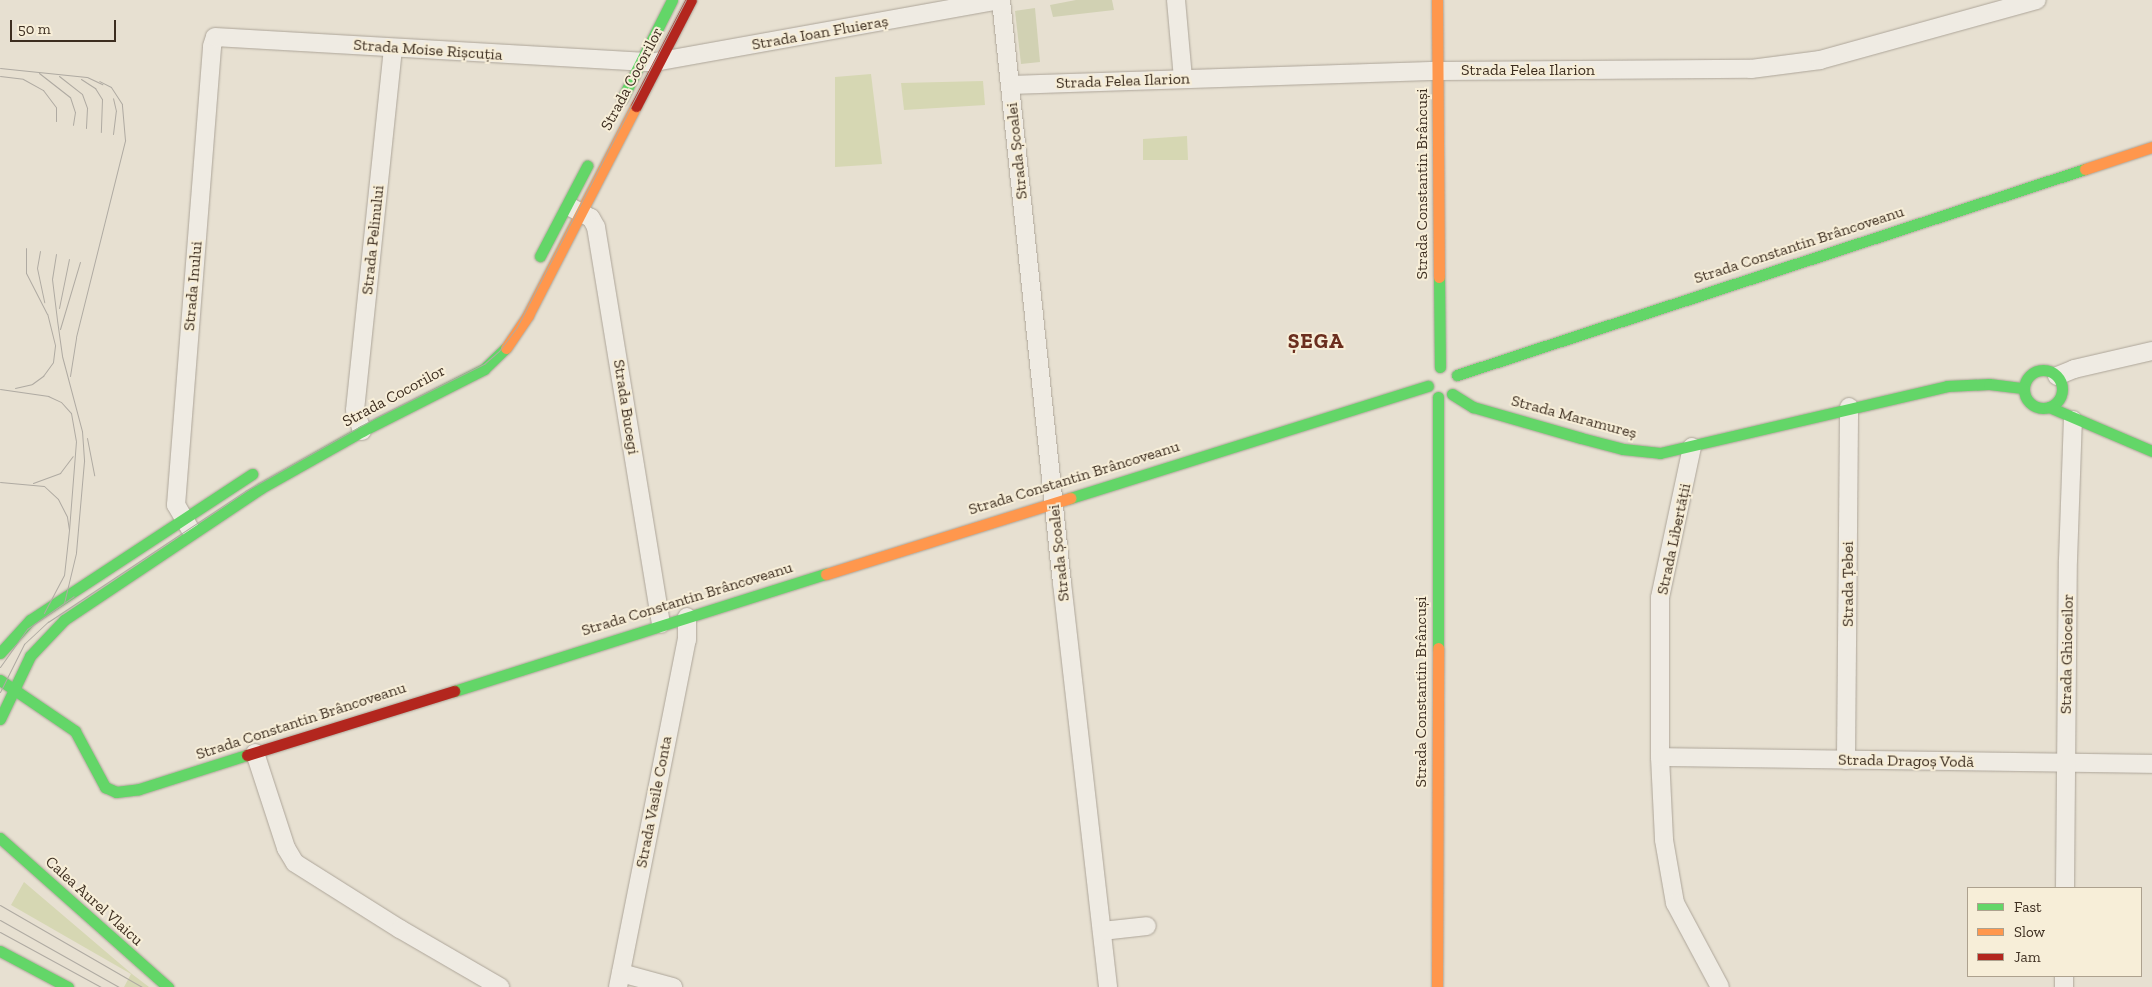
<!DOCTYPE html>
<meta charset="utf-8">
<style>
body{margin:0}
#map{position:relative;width:2152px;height:987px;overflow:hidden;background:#e7e0d1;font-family:"Zilla Slab",serif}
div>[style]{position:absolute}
.green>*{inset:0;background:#d6d7b3}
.cemetery>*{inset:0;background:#d1d1b3}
.roads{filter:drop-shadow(0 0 1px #ada599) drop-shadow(0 0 1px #ada599)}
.street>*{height:18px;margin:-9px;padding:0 9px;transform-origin:9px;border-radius:9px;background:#efebe3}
.fast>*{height:11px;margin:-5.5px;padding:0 5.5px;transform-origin:5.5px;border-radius:5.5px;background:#63d668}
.fast>.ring{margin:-5.5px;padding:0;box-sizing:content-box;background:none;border:11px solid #63d668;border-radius:50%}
.slow>*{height:11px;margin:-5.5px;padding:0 5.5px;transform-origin:5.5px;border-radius:5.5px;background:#ff974d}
.jam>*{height:11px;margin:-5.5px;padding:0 5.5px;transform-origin:5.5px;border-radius:5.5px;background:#b3261e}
.tram>*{height:1px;margin:-0.5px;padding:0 0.5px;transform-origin:0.5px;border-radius:0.5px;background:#afaaa2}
span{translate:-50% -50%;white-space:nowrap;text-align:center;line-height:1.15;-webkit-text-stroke:4px #f7eed8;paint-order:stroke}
.street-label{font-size:16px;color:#3d2e20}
.district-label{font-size:21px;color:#6b2e1e;font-weight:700;letter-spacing:1px}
.legend{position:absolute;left:1967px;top:887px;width:175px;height:90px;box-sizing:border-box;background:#f7eed8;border:1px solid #ada18e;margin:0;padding:6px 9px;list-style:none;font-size:15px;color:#3d2e20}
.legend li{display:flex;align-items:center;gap:10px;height:25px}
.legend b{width:25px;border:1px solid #ada18e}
.scale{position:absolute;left:10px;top:20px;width:106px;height:22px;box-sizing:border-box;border:2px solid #3d2e20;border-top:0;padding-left:6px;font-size:15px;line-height:18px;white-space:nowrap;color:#3d2e20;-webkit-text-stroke:4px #f7eed8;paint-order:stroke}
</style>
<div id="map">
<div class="green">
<div style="clip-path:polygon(871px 74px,882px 164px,835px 167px,835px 77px)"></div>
<div style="clip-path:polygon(983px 81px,985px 105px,904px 110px,901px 83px)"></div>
<div style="clip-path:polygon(1187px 136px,1188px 160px,1143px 160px,1143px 139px)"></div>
<div style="clip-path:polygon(24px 882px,132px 974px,149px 987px,124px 987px,131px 974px,11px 905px)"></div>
</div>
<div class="cemetery">
<div style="clip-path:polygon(1076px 0,1112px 0,1114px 10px,1053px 17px,1050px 5px)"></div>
<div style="clip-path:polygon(1035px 8px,1040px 62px,1021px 64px,1015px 11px)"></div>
</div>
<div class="roads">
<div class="street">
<div style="left:1001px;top:0;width:586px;rotate:84.03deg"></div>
<div style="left:1062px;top:583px;width:407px;rotate:83.5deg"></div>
<div style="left:1176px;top:0;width:79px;rotate:84.9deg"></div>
<div style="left:1010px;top:85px;width:428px;rotate:-1.9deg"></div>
<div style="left:1438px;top:71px;width:313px;rotate:-0.4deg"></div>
<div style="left:1751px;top:69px;width:70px;rotate:-7.4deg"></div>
<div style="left:1820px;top:60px;width:225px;rotate:-15.5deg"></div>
<div style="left:572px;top:208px;width:21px;rotate:28deg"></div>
<div style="left:591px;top:218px;width:10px;rotate:61deg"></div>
<div style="left:596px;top:227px;width:402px;rotate:80.7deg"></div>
<div style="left:2057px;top:376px;width:18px;rotate:-22deg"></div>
<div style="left:2074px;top:369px;width:80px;rotate:-13deg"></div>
<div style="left:362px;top:431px;width:22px;rotate:-108deg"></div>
<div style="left:355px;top:410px;width:364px;rotate:-84deg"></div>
<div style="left:1692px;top:447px;width:154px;rotate:102deg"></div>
<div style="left:1660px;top:598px;width:159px;rotate:90deg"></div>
<div style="left:1660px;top:757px;width:83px;rotate:87.2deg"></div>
<div style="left:1664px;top:840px;width:64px;rotate:80.1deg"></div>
<div style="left:1675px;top:903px;width:95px;rotate:61.8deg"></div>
<div style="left:190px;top:529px;width:28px;rotate:-120deg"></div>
<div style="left:176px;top:505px;width:460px;rotate:-85.5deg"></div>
<div style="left:212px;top:46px;width:9px;rotate:-72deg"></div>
<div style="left:215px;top:37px;width:441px;rotate:3.3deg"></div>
<div style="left:655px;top:62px;width:351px;rotate:-10.2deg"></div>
<div style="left:255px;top:753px;width:100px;rotate:71.9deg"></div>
<div style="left:286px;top:848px;width:17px;rotate:59deg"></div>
<div style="left:295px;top:863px;width:124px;rotate:32.2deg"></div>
<div style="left:400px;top:929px;width:116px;rotate:30.1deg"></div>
<div style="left:1660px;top:757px;width:492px;rotate:0.8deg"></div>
<div style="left:1846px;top:760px;width:353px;rotate:-89.5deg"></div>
<div style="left:2065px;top:888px;width:328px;rotate:-89.5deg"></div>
<div style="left:2068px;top:560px;width:140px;rotate:-88deg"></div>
<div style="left:1102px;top:931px;width:45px;rotate:-6.3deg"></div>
<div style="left:621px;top:973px;width:54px;rotate:15.1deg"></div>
<div style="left:618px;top:987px;width:354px;rotate:-78.8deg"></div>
<div style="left:687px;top:640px;width:23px;rotate:-90deg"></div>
<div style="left:2064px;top:987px;width:11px;rotate:-90deg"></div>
</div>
<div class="fast">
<div style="left:622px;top:99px;width:111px;rotate:-63.2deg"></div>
<div style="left:540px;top:256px;width:102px;rotate:-62.4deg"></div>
<div style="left:1439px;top:277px;width:90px;rotate:89.4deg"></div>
<div class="ring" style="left:2024px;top:370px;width:27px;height:27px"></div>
<div style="left:1457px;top:375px;width:661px;rotate:-18.16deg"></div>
<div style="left:1452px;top:394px;width:25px;rotate:32deg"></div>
<div style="left:1473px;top:407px;width:112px;rotate:16deg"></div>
<div style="left:1581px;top:438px;width:43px;rotate:14.7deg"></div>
<div style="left:1623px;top:449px;width:37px;rotate:6deg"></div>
<div style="left:1660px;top:453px;width:295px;rotate:-13.1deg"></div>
<div style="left:1947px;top:386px;width:42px;rotate:-2.7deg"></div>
<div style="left:1989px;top:384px;width:34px;rotate:7deg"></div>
<div style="left:2049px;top:407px;width:112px;rotate:23.1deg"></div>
<div style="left:1070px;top:498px;width:375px;rotate:-17.4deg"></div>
<div style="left:1438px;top:648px;width:251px;rotate:-90deg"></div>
<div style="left:0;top:653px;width:45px;rotate:-47.7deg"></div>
<div style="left:30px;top:620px;width:266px;rotate:-33.3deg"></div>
<div style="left:0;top:680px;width:91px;rotate:34.2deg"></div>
<div style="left:75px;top:731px;width:64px;rotate:61.8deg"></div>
<div style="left:105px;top:787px;width:12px;rotate:24deg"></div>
<div style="left:116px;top:792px;width:23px;rotate:-7deg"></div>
<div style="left:139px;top:789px;width:113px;rotate:-17.5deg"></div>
<div style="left:454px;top:691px;width:390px;rotate:-17.5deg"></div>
<div style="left:0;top:719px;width:70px;rotate:-64.5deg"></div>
<div style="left:30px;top:656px;width:50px;rotate:-46.6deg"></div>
<div style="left:64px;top:620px;width:237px;rotate:-33.8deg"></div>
<div style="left:261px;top:488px;width:116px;rotate:-29.4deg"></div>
<div style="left:362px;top:431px;width:137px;rotate:-26.9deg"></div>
<div style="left:484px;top:369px;width:30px;rotate:-44deg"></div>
<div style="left:0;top:838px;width:225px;rotate:41.6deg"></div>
<div style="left:0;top:951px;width:77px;rotate:27.9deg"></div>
</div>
<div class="slow">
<div style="left:1437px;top:0;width:277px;rotate:89.6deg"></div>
<div style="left:2085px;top:169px;width:71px;rotate:-18.2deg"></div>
<div style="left:506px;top:348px;width:40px;rotate:-56deg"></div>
<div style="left:528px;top:315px;width:235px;rotate:-62.7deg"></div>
<div style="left:826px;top:574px;width:256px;rotate:-17.3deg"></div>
<div style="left:1437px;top:987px;width:339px;rotate:-89.8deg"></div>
</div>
<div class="jam">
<div style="left:636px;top:106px;width:119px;rotate:-62.6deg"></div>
<div style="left:247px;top:755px;width:217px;rotate:-17.2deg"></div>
</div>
</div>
<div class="tram">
<div style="left:0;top:68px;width:87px;rotate:5.9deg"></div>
<div style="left:87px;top:77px;width:17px;rotate:25deg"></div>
<div style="left:39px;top:73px;width:39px;rotate:38deg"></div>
<div style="left:70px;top:97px;width:16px;rotate:72deg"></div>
<div style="left:75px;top:112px;width:13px;rotate:99deg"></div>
<div style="left:0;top:76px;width:23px;rotate:7deg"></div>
<div style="left:23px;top:79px;width:23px;rotate:29deg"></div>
<div style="left:43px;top:90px;width:21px;rotate:53deg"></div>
<div style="left:56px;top:107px;width:14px;rotate:90deg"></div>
<div style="left:59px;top:76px;width:29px;rotate:38deg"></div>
<div style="left:82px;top:94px;width:15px;rotate:70deg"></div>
<div style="left:87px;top:108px;width:20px;rotate:93deg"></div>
<div style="left:81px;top:79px;width:17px;rotate:33deg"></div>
<div style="left:95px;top:88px;width:13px;rotate:58deg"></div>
<div style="left:102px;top:99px;width:33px;rotate:92deg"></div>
<div style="left:113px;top:134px;width:23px;rotate:-83deg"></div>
<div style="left:116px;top:111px;width:13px;rotate:-103deg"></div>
<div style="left:40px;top:251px;width:17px;rotate:100deg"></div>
<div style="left:37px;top:268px;width:35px;rotate:78deg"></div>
<div style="left:56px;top:254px;width:25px;rotate:99deg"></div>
<div style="left:52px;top:279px;width:41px;rotate:83deg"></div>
<div style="left:57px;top:320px;width:36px;rotate:82deg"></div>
<div style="left:62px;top:356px;width:78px;rotate:75.1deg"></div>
<div style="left:82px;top:431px;width:30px;rotate:86deg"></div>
<div style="left:84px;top:461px;width:92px;rotate:95deg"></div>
<div style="left:76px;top:553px;width:51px;rotate:103.5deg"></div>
<div style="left:59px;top:308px;width:50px;rotate:-78.5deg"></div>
<div style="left:60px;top:329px;width:70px;rotate:-73.4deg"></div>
<div style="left:70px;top:376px;width:39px;rotate:-81deg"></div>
<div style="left:76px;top:337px;width:203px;rotate:-76deg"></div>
<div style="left:125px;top:140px;width:36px;rotate:-95deg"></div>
<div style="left:122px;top:104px;width:20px;rotate:-123deg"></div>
<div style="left:111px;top:87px;width:13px;rotate:-153deg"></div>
<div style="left:15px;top:388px;width:17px;rotate:-13deg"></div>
<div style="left:32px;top:384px;width:14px;rotate:-36deg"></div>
<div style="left:43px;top:376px;width:17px;rotate:-54deg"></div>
<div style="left:53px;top:362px;width:17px;rotate:-83deg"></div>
<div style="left:55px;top:345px;width:32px;rotate:-104deg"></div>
<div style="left:47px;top:314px;width:46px;rotate:-117.1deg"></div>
<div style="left:26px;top:273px;width:25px;rotate:-90deg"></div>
<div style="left:0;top:389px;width:49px;rotate:8.3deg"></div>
<div style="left:48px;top:396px;width:14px;rotate:25deg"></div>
<div style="left:61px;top:402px;width:15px;rotate:48deg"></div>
<div style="left:71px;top:413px;width:28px;rotate:80deg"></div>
<div style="left:76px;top:441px;width:89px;rotate:94.5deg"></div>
<div style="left:87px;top:438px;width:38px;rotate:79deg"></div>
<div style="left:0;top:482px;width:44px;rotate:5.2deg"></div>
<div style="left:44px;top:486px;width:19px;rotate:43deg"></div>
<div style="left:58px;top:499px;width:20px;rotate:63deg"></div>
<div style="left:67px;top:517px;width:13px;rotate:81deg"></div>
<div style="left:69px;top:530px;width:45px;rotate:96.3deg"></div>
<div style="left:64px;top:575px;width:43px;rotate:117.8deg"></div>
<div style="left:33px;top:483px;width:29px;rotate:-20deg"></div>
<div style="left:60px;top:473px;width:21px;rotate:-53deg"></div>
<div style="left:0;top:667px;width:47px;rotate:-54.6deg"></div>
<div style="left:27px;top:629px;width:57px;rotate:-35.1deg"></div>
<div style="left:0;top:692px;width:54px;rotate:-63.4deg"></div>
<div style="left:24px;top:644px;width:33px;rotate:-43deg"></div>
<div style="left:48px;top:622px;width:237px;rotate:-33.6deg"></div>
<div style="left:245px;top:491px;width:149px;rotate:-29.3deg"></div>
<div style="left:375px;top:418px;width:122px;rotate:-26.4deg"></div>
<div style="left:484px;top:364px;width:20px;rotate:-41deg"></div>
<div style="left:499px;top:351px;width:30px;rotate:-53deg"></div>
<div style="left:517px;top:327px;width:368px;rotate:-62.7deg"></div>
<div style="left:0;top:905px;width:164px;rotate:30deg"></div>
<div style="left:0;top:920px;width:137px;rotate:29.4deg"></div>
<div style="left:0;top:932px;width:115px;rotate:28.6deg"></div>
</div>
<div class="street-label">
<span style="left:820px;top:33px;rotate:-10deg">Strada Ioan Fluieraș</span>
<span style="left:428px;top:50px;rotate:4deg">Strada Moise Rișcuția</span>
<span style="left:1528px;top:70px">Strada Felea Ilarion</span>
<span style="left:632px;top:79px;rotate:-62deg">Strada Cocorilor</span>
<span style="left:1123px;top:81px;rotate:-2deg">Strada Felea Ilarion</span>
<span style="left:1017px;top:151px;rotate:-96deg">Strada Școalei</span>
<span style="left:1422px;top:184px;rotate:-90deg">Strada Constantin Brâncuși</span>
<span style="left:373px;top:240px;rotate:-84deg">Strada Pelinului</span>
<span style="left:1799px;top:245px;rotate:-18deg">Strada Constantin Brâncoveanu</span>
<span style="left:193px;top:286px;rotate:-85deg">Strada Inului</span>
<span style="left:394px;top:396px;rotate:-28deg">Strada Cocorilor</span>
<span style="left:626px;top:407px;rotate:81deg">Strada Bucegi</span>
<span style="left:1574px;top:417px;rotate:15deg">Strada Maramureș</span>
<span style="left:1074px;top:478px;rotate:-17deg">Strada Constantin Brâncoveanu</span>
<span style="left:1674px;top:539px;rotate:-78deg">Strada Libertății</span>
<span style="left:1059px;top:553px;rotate:-96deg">Strada Școalei</span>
<span style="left:1848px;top:584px;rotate:-90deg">Strada Țebei</span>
<span style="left:687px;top:599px;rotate:-17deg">Strada Constantin Brâncoveanu</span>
<span style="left:2067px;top:654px;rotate:-89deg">Strada Ghioceilor</span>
<span style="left:1421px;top:692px;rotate:-90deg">Strada Constantin Brâncuși</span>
<span style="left:301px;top:721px;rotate:-18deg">Strada Constantin Brâncoveanu</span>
<span style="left:1906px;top:761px;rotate:1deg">Strada Dragoș Vodă</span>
<span style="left:654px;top:802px;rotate:-79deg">Strada Vasile Conta</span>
<span style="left:94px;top:901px;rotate:42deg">Calea Aurel Vlaicu</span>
</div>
<div class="district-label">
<span style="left:1316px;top:341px">ȘEGA</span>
</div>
<ul class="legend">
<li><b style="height:6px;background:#63d668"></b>Fast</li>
<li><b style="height:6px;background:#ff974d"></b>Slow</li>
<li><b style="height:6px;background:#b3261e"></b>Jam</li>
</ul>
<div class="scale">50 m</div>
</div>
